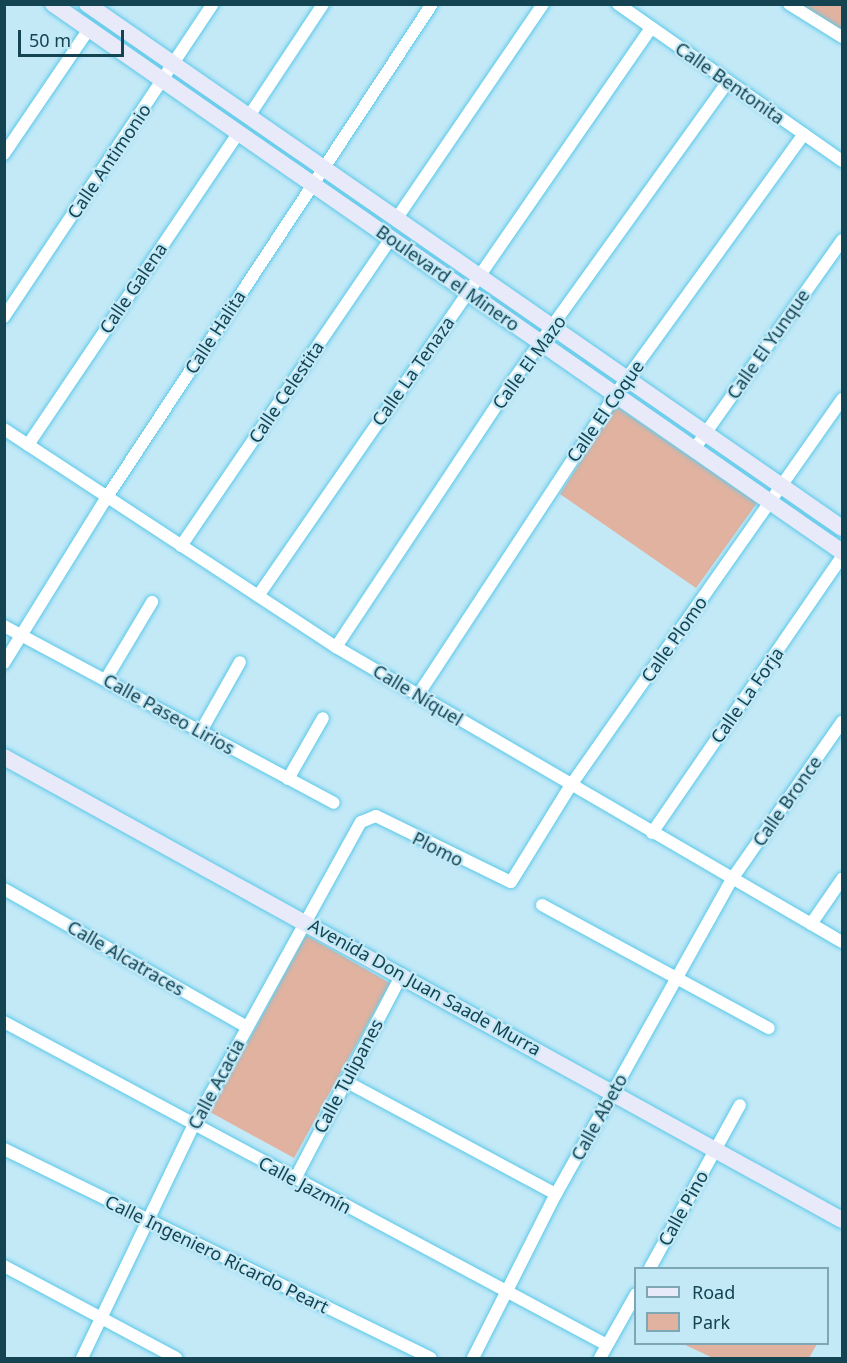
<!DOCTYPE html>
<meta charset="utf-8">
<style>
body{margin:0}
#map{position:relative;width:847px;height:1363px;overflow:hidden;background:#c3e9f7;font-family:"Noto Sans",sans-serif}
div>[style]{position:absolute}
.green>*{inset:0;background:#e1b2a0}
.roads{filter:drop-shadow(0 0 2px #5bc8e9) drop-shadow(0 0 2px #5bc8e9)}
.street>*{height:12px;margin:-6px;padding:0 6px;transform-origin:6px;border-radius:6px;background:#fff}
.secondary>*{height:16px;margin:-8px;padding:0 8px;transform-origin:8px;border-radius:8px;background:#e8eaf9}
span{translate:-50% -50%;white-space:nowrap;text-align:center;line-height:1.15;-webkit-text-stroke:4.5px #c3e9f7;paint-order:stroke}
.street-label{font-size:18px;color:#144351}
.frame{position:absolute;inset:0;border:6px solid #144351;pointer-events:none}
.legend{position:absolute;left:634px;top:1267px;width:195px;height:78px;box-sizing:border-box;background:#c3e9f7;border:2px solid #7da7b5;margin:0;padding:8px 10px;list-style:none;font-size:18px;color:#144351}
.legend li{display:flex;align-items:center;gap:12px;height:30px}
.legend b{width:30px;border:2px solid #7da7b5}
.scale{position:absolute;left:18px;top:30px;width:106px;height:27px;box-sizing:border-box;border:3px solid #144351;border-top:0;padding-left:8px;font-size:18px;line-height:21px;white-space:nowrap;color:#144351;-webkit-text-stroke:4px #c3e9f7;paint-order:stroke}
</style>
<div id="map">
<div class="green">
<div style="clip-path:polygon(798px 5px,842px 5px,842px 32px)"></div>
<div style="clip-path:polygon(616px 406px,757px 503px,696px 588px,560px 494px)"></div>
<div style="clip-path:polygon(306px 935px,390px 983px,294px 1158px,210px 1112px)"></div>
<div style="clip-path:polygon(683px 1344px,817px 1344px,809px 1358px,713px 1358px)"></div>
</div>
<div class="roads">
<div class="street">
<div style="left:618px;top:4px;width:274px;rotate:35deg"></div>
<div style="left:789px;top:4px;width:62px;rotate:31.9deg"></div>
<div style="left:249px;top:116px;width:134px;rotate:-56.5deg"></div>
<div style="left:4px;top:154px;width:151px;rotate:-55.8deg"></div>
<div style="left:397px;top:218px;width:259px;rotate:-55.7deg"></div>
<div style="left:4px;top:317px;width:376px;rotate:-56.3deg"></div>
<div style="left:4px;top:429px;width:397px;rotate:33.3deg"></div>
<div style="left:336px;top:647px;width:586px;rotate:30.24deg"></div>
<div style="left:28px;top:445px;width:377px;rotate:-56deg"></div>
<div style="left:695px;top:448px;width:255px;rotate:-54.7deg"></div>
<div style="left:181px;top:546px;width:373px;rotate:-55.7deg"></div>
<div style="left:258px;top:596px;width:691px;rotate:-55.32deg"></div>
<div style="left:4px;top:626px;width:374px;rotate:28.2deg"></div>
<div style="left:336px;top:647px;width:318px;rotate:-56.4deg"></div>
<div style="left:512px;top:382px;width:370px;rotate:-54.3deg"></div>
<div style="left:4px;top:663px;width:195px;rotate:-58.2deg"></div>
<div style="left:107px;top:497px;width:590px;rotate:-56.61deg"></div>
<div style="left:106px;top:679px;width:90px;rotate:-59.1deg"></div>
<div style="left:418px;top:695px;width:359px;rotate:-56.7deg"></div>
<div style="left:615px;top:395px;width:322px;rotate:-54.1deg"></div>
<div style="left:201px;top:731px;width:79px;rotate:-60.5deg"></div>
<div style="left:288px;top:779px;width:70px;rotate:-60.2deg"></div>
<div style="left:652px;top:833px;width:335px;rotate:-55.5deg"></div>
<div style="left:4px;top:889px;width:279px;rotate:29.6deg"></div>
<div style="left:542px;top:905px;width:258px;rotate:28.5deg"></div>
<div style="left:811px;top:924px;width:55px;rotate:-55.4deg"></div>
<div style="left:4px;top:1022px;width:684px;rotate:28.18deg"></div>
<div style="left:345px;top:1081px;width:239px;rotate:28.2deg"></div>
<div style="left:4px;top:1149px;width:475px;rotate:26.1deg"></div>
<div style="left:295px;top:1179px;width:231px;rotate:-62.4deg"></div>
<div style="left:4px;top:1266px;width:195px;rotate:28.1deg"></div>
<div style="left:650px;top:1268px;width:186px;rotate:-61.1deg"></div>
<div style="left:82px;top:1358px;width:257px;rotate:-64.4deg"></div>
<div style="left:193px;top:1126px;width:347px;rotate:-61.1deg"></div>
<div style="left:361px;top:822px;width:16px;rotate:-22deg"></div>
<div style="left:376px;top:816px;width:150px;rotate:26.1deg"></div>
<div style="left:511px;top:882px;width:114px;rotate:-58.3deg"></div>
<div style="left:571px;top:785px;width:472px;rotate:-54.9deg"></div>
<div style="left:473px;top:1358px;width:184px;rotate:-63.2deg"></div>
<div style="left:556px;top:1194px;width:361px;rotate:-60.8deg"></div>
<div style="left:732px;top:879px;width:192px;rotate:-55deg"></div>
<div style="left:600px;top:1358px;width:73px;rotate:-60.6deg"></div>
</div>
<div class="secondary">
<div style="left:53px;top:4px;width:961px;rotate:34.78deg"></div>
<div style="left:87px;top:4px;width:919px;rotate:34.76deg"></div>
<div style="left:4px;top:757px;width:957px;rotate:28.92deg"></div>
</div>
</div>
<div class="street-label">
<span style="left:730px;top:83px;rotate:35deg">Calle Bentonita</span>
<span style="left:109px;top:161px;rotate:-56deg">Calle Antimonio</span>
<span style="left:448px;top:278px;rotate:35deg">Boulevard el Minero</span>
<span style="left:133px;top:288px;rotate:-56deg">Calle Galena</span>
<span style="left:215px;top:332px;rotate:-57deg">Calle Halita</span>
<span style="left:768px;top:344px;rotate:-55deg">Calle El Yunque</span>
<span style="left:529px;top:362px;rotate:-54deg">Calle El Mazo</span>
<span style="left:413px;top:371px;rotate:-55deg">Calle La Tenaza</span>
<span style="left:286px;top:392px;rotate:-56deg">Calle Celestita</span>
<span style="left:605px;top:411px;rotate:-55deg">Calle El Coque</span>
<span style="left:674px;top:639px;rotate:-55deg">Calle Plomo</span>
<span style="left:418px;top:695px;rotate:31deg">Calle Níquel</span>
<span style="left:747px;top:695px;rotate:-55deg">Calle La Forja</span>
<span style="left:169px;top:714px;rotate:29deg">Calle Paseo Lirios</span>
<span style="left:787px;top:801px;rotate:-55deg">Calle Bronce</span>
<span style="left:438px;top:849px;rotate:27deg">Plomo</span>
<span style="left:126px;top:958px;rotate:30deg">Calle Alcatraces</span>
<span style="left:425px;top:987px;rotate:29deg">Avenida Don Juan Saade Murra</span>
<span style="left:348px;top:1076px;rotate:-62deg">Calle Tulipanes</span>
<span style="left:216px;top:1084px;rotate:-62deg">Calle Acacia</span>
<span style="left:599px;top:1117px;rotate:-61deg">Calle Abeto</span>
<span style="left:305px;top:1185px;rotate:28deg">Calle Jazmín</span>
<span style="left:683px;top:1208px;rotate:-61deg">Calle Pino</span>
<span style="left:217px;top:1254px;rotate:26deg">Calle Ingeniero Ricardo Peart</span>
</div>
<div class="frame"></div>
<ul class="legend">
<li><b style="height:8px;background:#e8eaf9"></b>Road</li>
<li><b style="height:16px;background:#e1b2a0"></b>Park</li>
</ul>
<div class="scale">50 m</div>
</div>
